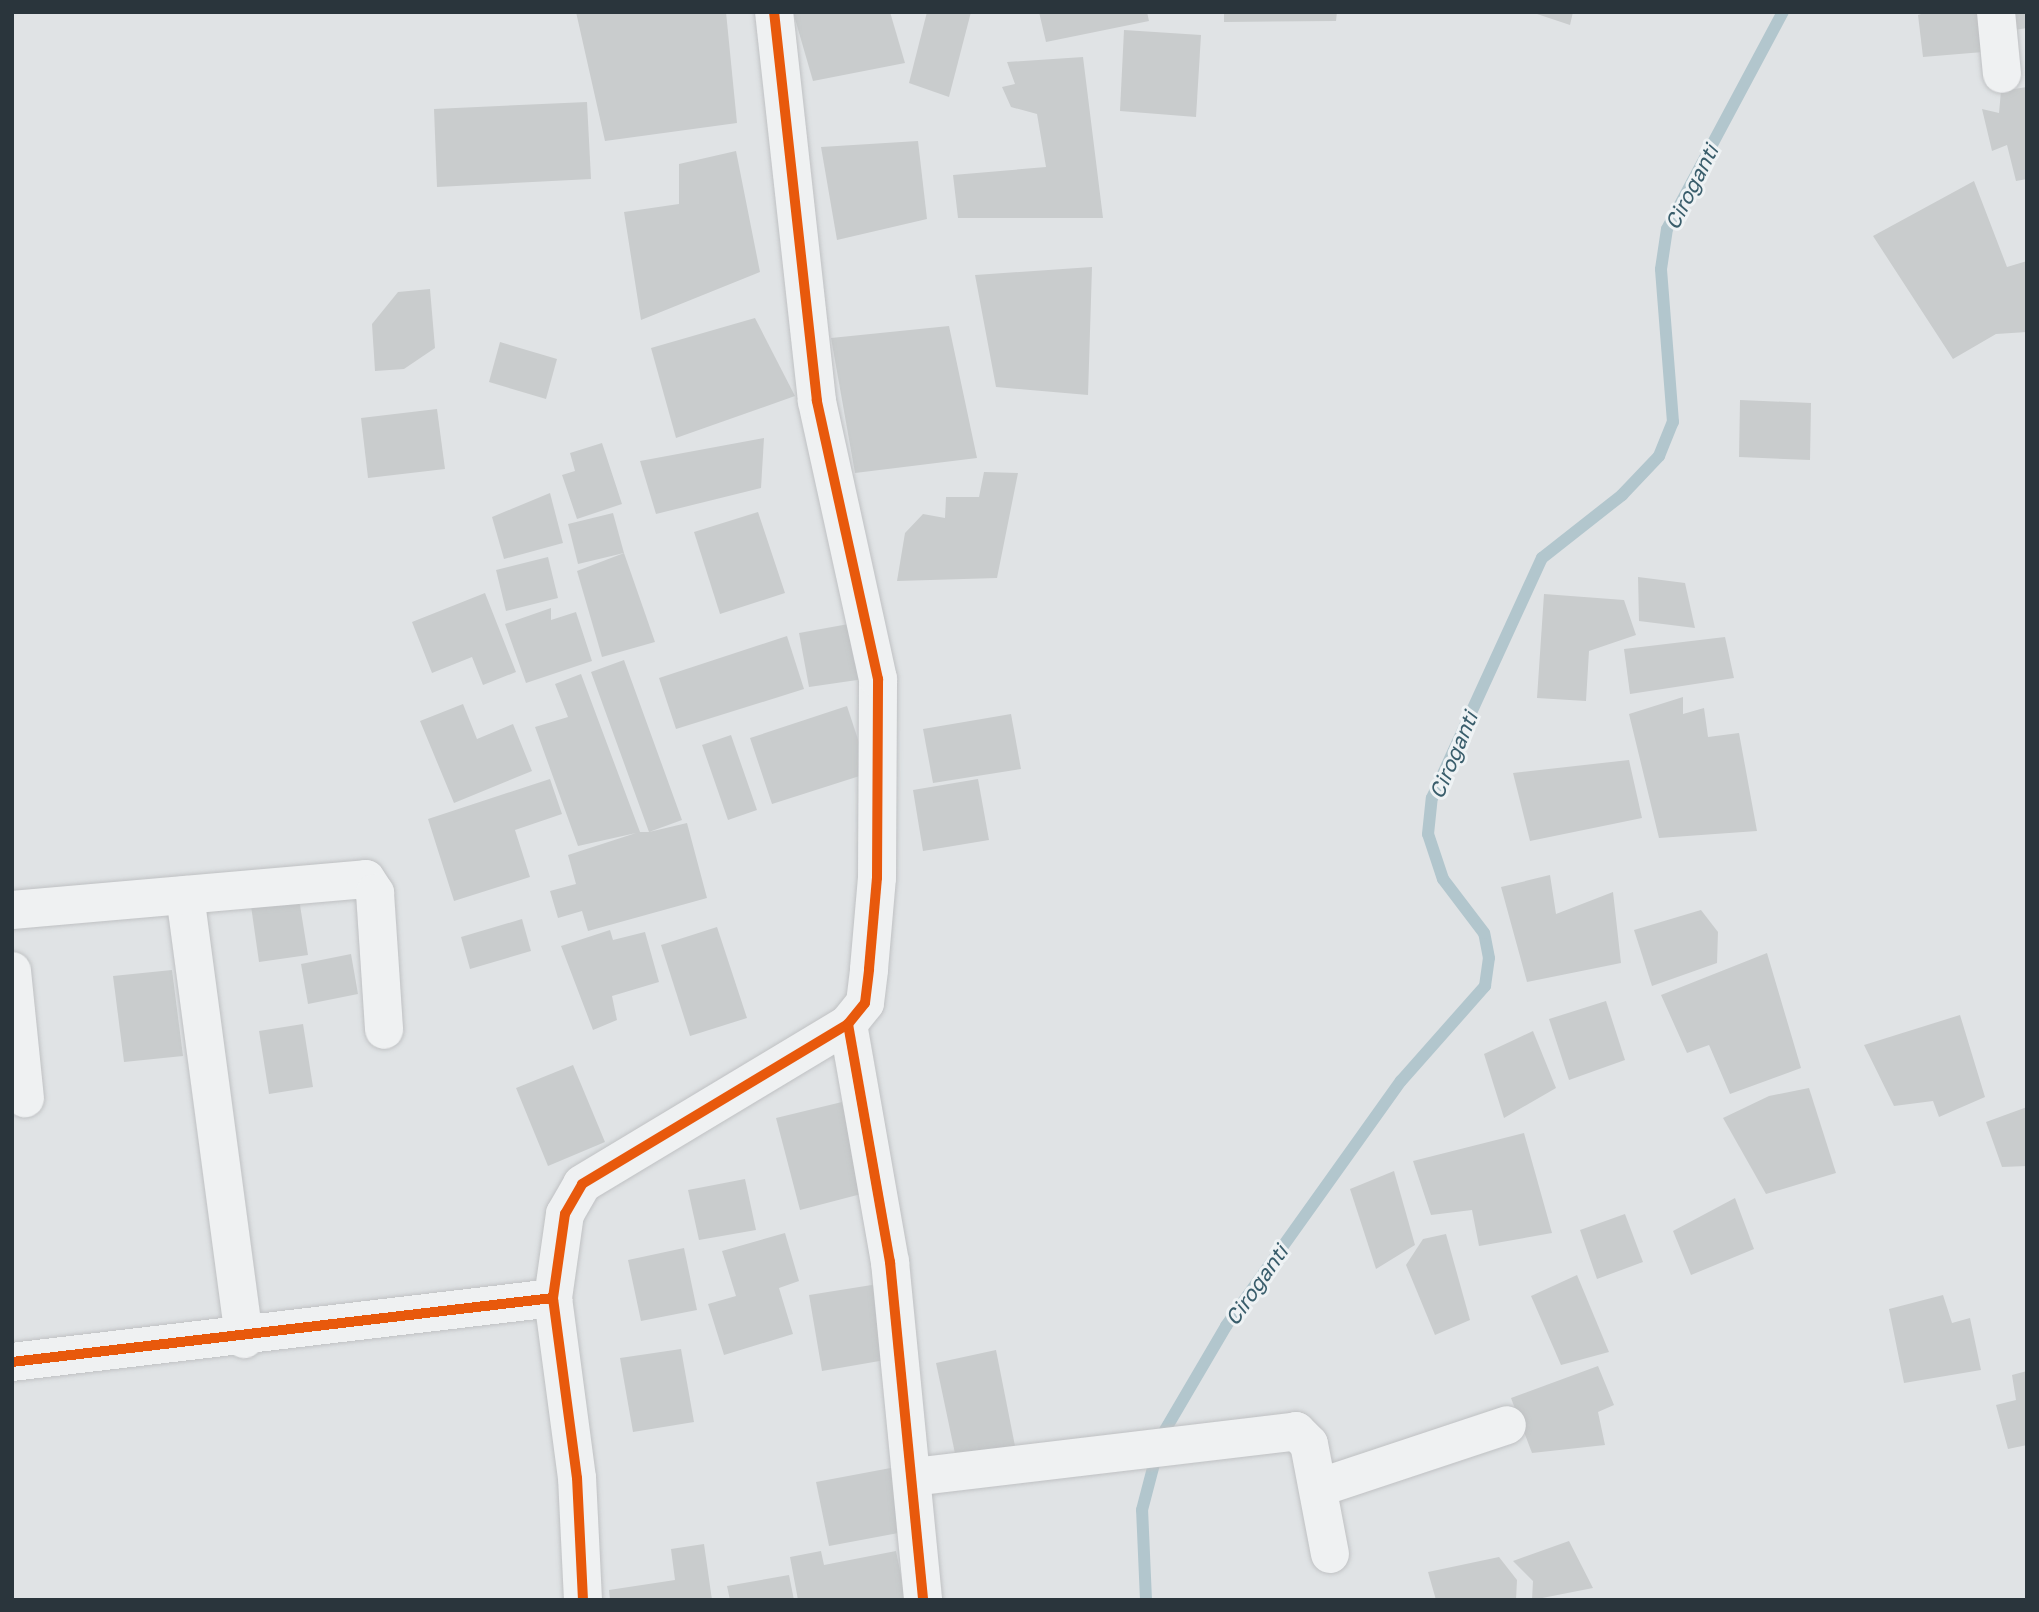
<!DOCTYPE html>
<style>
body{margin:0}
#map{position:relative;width:2039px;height:1612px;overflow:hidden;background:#e0e3e5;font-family:"Golos Text",sans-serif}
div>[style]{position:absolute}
.stream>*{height:12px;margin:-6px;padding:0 6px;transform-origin:6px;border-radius:6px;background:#b2c6cd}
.building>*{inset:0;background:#c9cccd}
.roads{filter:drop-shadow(0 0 2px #bfc1c3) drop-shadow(0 0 2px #bfc1c3)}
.minor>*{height:38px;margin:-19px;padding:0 19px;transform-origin:19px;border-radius:19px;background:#eff1f2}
.cycleway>*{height:10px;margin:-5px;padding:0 5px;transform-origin:5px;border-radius:5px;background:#e8590c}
span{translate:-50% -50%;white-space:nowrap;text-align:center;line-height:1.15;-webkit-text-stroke:6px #eef2f4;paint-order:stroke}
.water-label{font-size:21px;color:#395d6b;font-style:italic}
.frame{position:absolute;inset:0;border:14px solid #2a353c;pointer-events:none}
</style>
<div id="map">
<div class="stream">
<div style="left:1146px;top:1600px;width:90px;rotate:-92.5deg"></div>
<div style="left:1142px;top:1510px;width:75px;rotate:-75.4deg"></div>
<div style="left:1161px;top:1437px;width:129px;rotate:-59.6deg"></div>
<div style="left:1226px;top:1326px;width:301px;rotate:-54.5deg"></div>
<div style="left:1401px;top:1081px;width:127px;rotate:-48.5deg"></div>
<div style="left:1485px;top:986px;width:28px;rotate:-82deg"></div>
<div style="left:1489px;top:958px;width:25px;rotate:-101deg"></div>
<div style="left:1484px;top:933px;width:68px;rotate:-127.2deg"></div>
<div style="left:1443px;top:879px;width:47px;rotate:-108.4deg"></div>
<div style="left:1428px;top:834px;width:36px;rotate:-84deg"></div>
<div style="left:1432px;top:798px;width:264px;rotate:-65.4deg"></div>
<div style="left:1542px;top:558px;width:102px;rotate:-38.2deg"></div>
<div style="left:1622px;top:495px;width:54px;rotate:-46.5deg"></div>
<div style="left:1659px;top:456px;width:37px;rotate:-68deg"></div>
<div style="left:1673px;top:422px;width:153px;rotate:-94.5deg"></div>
<div style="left:1661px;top:269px;width:40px;rotate:-81.5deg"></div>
<div style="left:1667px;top:229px;width:246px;rotate:-61.9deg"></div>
</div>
<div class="building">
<div style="clip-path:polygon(576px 12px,726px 12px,737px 123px,605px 141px)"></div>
<div style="clip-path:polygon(793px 12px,890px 12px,905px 63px,813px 81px)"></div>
<div style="clip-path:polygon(927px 12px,971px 12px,949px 97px,909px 83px)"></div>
<div style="clip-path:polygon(1039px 12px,1147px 12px,1149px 21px,1046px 42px)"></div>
<div style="clip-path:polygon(1224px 12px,1337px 12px,1336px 21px,1224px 22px)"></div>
<div style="clip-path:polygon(1531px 12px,1573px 12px,1570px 25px)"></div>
<div style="clip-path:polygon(1927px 12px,1979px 12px,1983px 52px,1923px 57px,1918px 15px)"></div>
<div style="clip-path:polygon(2004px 12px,2027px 12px,2027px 28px,2008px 31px)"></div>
<div style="clip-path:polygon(1124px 30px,1201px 35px,1196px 117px,1120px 111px)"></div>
<div style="clip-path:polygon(1083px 57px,1103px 218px,958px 218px,953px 175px,1046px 167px,1037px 114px,1011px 107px,1002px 87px,1015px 84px,1007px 62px)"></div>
<div style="clip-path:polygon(2027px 87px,2027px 179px,2016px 181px,2007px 145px,1992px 151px,1982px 109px,1999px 113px,2001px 91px)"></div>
<div style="clip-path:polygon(587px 102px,591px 179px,437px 187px,434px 109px)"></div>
<div style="clip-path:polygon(918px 141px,927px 219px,837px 240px,821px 147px)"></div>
<div style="clip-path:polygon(736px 151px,760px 272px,641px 320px,624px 212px,679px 204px,679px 164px)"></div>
<div style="clip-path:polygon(1974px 181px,2007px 267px,2027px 261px,2027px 332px,1996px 334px,1953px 359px,1873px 236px)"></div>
<div style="clip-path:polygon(1092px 267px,1088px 395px,996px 387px,975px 275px)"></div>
<div style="clip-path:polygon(430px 289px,435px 348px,404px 369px,375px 371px,372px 324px,398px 292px)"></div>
<div style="clip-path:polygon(755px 318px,795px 396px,676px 438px,651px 348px)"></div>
<div style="clip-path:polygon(949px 326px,977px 458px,855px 473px,831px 338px)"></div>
<div style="clip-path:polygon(500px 342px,557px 359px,546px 399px,489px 382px)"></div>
<div style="clip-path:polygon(1740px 400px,1811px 403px,1810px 460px,1739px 457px)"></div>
<div style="clip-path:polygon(437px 409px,445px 469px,368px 478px,361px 418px)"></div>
<div style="clip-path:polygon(764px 438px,761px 488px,656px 514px,640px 461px)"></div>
<div style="clip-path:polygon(602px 443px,622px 504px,577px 519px,562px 475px,575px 471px,570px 453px)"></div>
<div style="clip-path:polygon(984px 472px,1018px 473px,997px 578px,897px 581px,905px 533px,923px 514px,945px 518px,946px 497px,979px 497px)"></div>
<div style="clip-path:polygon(550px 493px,563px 543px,504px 559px,492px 517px)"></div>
<div style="clip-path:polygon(758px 512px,785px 593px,720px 614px,694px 532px)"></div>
<div style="clip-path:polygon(613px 513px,624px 553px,578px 564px,568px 524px)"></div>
<div style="clip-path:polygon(624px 553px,655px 642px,602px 657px,577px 571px)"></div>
<div style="clip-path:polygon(548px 557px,558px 598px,506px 611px,496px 570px)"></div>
<div style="clip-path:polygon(1638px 577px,1685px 583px,1695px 628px,1639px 621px)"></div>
<div style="clip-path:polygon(485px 593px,516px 672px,483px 685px,472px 657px,432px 673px,412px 622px)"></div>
<div style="clip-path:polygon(1544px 594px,1624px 600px,1636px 635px,1589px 651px,1586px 701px,1537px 698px)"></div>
<div style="clip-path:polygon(551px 608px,551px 620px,576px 612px,592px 661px,526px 683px,505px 624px)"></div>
<div style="clip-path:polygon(854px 623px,864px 679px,809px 687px,799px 633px)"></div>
<div style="clip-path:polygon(787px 636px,804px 689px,676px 729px,659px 678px)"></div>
<div style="clip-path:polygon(1725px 637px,1734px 678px,1630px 694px,1624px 649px)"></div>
<div style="clip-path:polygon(624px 660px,682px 820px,649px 832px,687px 823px,707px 898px,588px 931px,582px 911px,558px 918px,550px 891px,576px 884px,568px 855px,636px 833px,578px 846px,535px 727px,568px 717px,555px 684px,581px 674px,640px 832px,649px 832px,591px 672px)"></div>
<div style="clip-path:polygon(1683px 697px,1683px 714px,1704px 708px,1708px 737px,1739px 733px,1757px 831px,1659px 838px,1629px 714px)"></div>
<div style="clip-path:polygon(463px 704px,477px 739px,513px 724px,532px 771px,454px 803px,420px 721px)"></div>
<div style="clip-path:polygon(847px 706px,869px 773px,772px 804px,750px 738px)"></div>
<div style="clip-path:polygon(1011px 714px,1021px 769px,933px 783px,923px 729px)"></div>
<div style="clip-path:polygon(731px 735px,757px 810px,728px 820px,702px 745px)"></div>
<div style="clip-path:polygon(1629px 760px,1642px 818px,1530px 841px,1513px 773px)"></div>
<div style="clip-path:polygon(550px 779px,562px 814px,515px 830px,530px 877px,454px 901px,428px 819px)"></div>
<div style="clip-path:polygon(978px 779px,989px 840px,923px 851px,913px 790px)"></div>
<div style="clip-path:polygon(1550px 875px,1556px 914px,1613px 892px,1621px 963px,1527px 982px,1501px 887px)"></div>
<div style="clip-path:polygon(299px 899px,308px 955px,259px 962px,251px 906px)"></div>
<div style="clip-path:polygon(1701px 910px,1718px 932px,1717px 963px,1652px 986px,1634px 930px)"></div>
<div style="clip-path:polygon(522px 919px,531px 951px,470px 969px,461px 937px)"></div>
<div style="clip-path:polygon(717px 927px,747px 1018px,690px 1036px,661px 945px)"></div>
<div style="clip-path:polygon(610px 930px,613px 940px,645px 932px,659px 982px,612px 996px,617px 1020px,593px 1030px,561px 946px)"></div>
<div style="clip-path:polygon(1767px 953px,1801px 1068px,1730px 1094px,1709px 1045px,1687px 1053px,1661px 995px)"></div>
<div style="clip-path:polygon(351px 954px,358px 994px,308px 1004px,301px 964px)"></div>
<div style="clip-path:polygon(172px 970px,183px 1056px,124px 1062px,113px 976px)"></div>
<div style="clip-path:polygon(1606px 1001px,1625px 1060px,1569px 1080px,1549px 1019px)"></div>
<div style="clip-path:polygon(1960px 1015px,1985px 1097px,1939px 1117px,1933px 1101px,1894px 1106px,1864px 1045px)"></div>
<div style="clip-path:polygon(303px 1024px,313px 1087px,269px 1094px,259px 1031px)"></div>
<div style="clip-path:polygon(1533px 1031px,1556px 1088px,1504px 1118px,1484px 1054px)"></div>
<div style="clip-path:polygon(573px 1065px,605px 1142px,548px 1166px,516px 1088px)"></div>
<div style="clip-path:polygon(1809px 1088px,1836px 1173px,1766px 1194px,1723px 1118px,1769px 1096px)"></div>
<div style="clip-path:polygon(842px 1102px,865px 1193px,800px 1210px,776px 1118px)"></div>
<div style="clip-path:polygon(2027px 1107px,2027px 1166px,2002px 1167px,1986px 1122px)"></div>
<div style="clip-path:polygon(1524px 1133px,1552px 1233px,1479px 1246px,1472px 1210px,1431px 1215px,1413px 1161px)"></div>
<div style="clip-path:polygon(1394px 1171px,1415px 1245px,1376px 1269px,1350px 1189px)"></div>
<div style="clip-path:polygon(745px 1179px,756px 1230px,699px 1240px,688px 1190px)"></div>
<div style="clip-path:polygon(1735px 1198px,1754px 1249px,1691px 1275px,1673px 1231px)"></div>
<div style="clip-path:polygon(1625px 1214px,1643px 1262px,1597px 1279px,1580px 1230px)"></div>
<div style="clip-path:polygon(785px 1233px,799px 1281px,779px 1288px,793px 1334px,724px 1355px,708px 1304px,736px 1296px,722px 1251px)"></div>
<div style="clip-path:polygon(1446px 1234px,1470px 1320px,1435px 1335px,1406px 1265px,1423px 1239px)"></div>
<div style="clip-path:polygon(684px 1248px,697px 1310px,641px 1321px,628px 1260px)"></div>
<div style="clip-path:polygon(1577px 1275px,1609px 1352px,1561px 1365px,1531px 1296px)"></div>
<div style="clip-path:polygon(878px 1284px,891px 1359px,822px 1371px,809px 1295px)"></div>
<div style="clip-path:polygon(1943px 1295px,1952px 1323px,1970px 1318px,1981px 1370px,1904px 1383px,1889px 1309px)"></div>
<div style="clip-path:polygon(681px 1349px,694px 1422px,633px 1432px,620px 1358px)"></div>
<div style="clip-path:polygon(996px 1350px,1016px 1451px,957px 1463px,936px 1363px)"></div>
<div style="clip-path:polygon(1598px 1366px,1614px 1405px,1598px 1412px,1605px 1445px,1532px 1453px,1511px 1398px)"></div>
<div style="clip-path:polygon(2027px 1371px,2027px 1445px,2008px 1449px,1996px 1405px,2016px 1400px,2012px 1375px)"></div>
<div style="clip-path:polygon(896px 1467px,909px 1531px,829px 1546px,816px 1482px)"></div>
<div style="clip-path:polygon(1569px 1541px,1593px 1588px,1532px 1600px,1533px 1581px,1513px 1561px)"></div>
<div style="clip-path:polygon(704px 1544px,712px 1600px,610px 1600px,609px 1590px,675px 1580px,671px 1549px)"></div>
<div style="clip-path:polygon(821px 1551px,824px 1565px,896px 1551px,906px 1600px,798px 1600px,790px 1557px)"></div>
<div style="clip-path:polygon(1499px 1557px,1517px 1580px,1516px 1600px,1436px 1600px,1428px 1572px)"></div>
<div style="clip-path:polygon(789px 1575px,794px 1600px,730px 1600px,727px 1586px)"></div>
</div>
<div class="roads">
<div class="minor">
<div style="left:1996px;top:12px;width:62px;rotate:84.5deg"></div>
<div style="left:185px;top:895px;width:448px;rotate:82.4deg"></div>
<div style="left:12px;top:910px;width:355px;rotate:-5deg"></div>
<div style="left:366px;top:879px;width:17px;rotate:57deg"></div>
<div style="left:375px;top:893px;width:137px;rotate:86.2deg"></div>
<div style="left:12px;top:971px;width:128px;rotate:84.2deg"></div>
<div style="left:848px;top:1024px;width:242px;rotate:80deg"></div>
<div style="left:890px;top:1262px;width:340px;rotate:84.4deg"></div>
<div style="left:12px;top:1362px;width:545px;rotate:-6.75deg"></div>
<div style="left:913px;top:1477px;width:386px;rotate:-6.8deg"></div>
<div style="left:1296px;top:1431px;width:18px;rotate:45deg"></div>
<div style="left:1309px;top:1444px;width:112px;rotate:79.2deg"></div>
<div style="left:1318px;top:1488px;width:199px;rotate:-18.4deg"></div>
<div style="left:583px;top:1600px;width:122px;rotate:-92.8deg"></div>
<div style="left:577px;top:1478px;width:182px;rotate:-97.6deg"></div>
<div style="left:553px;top:1298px;width:85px;rotate:-81.9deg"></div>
<div style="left:565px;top:1214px;width:34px;rotate:-60deg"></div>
<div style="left:582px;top:1184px;width:310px;rotate:-31deg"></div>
<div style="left:848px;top:1024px;width:27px;rotate:-51deg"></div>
<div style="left:865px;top:1003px;width:34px;rotate:-83deg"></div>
<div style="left:869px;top:969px;width:91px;rotate:-85deg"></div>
<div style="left:877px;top:878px;width:199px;rotate:-89.7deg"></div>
<div style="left:878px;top:679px;width:285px;rotate:-102.4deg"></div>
<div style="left:817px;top:401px;width:391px;rotate:-96.3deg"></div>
</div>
</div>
<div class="cycleway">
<div style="left:848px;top:1024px;width:242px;rotate:80deg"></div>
<div style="left:890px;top:1262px;width:340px;rotate:84.4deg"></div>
<div style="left:12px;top:1362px;width:545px;rotate:-6.75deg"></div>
<div style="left:583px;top:1600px;width:122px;rotate:-92.8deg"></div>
<div style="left:577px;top:1478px;width:182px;rotate:-97.6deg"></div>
<div style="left:553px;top:1298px;width:85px;rotate:-81.9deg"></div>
<div style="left:565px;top:1214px;width:34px;rotate:-60deg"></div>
<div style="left:582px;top:1184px;width:310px;rotate:-31deg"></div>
<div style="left:848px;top:1024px;width:27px;rotate:-51deg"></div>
<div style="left:865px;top:1003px;width:34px;rotate:-83deg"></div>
<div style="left:869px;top:969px;width:91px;rotate:-85deg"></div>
<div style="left:877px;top:878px;width:199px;rotate:-89.7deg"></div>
<div style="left:878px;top:679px;width:285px;rotate:-102.4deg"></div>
<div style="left:817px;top:401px;width:391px;rotate:-96.3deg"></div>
</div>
<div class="water-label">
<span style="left:1691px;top:187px;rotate:-63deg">Ciroganti</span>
<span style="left:1453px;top:755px;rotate:-67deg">Ciroganti</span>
<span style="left:1256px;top:1285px;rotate:-55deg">Ciroganti</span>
</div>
<div class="frame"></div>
</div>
